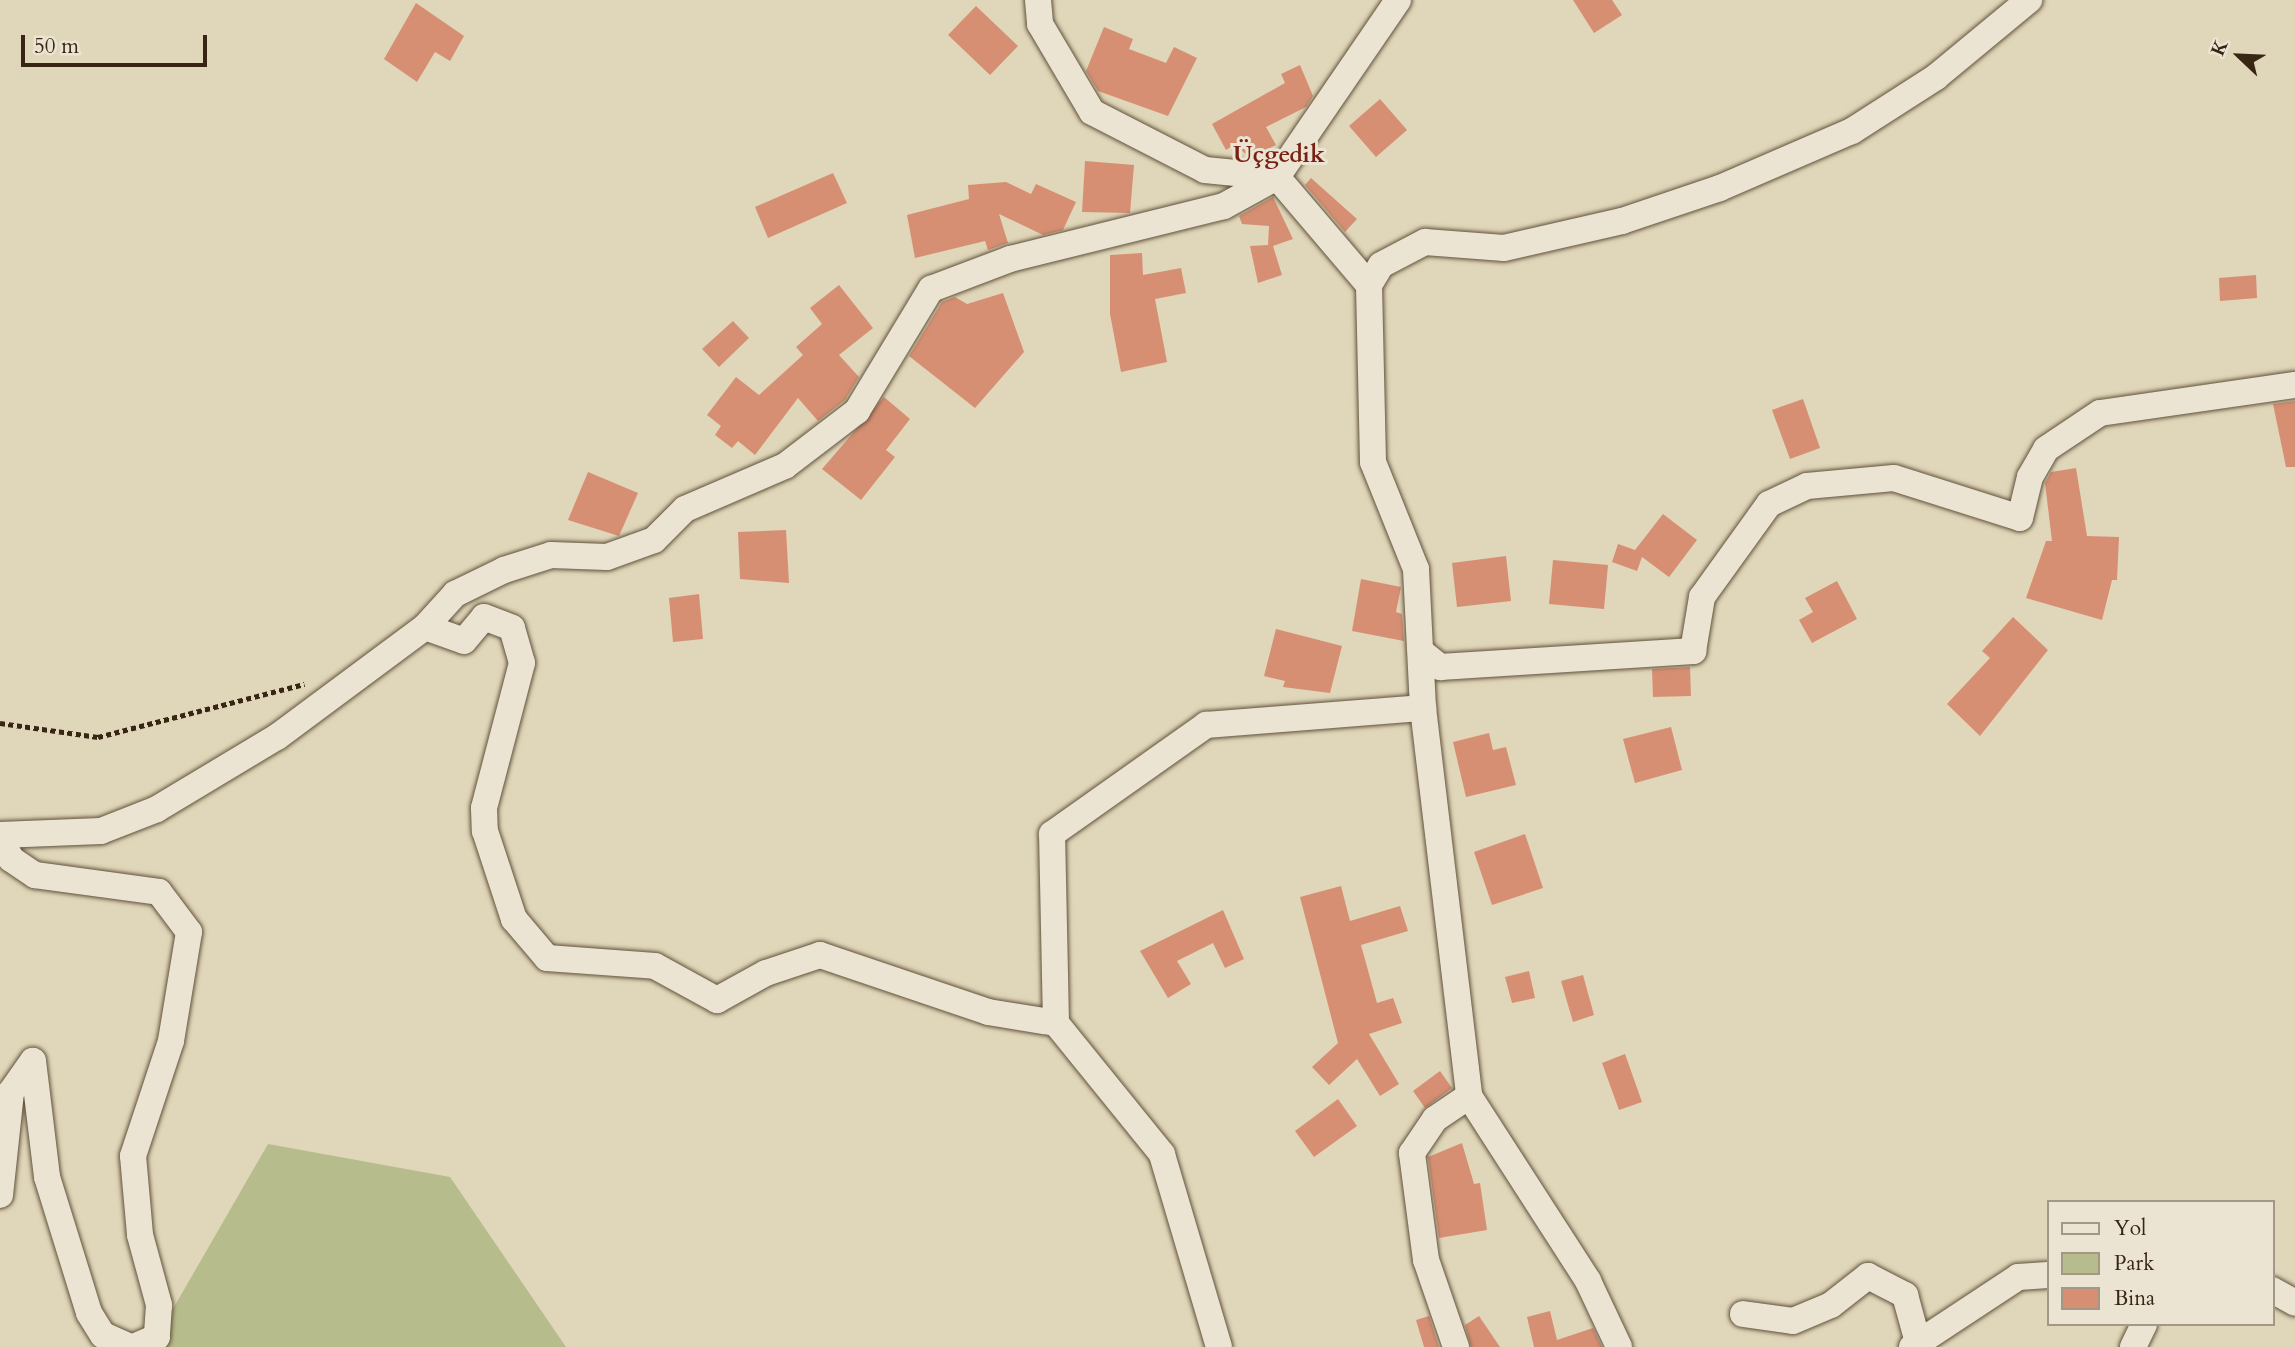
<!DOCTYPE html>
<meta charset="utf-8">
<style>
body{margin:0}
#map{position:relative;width:2295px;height:1347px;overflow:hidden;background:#e0d6b9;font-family:Cardo,serif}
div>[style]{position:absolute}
.green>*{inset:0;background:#b7bc8c}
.building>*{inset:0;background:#d78f73}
.path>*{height:4.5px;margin-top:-2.25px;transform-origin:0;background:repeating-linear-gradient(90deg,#372613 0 5px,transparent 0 8.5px)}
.roads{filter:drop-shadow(0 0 2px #61523c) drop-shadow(0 0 2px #61523c)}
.street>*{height:26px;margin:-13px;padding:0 13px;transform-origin:13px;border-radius:13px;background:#ebe4d2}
span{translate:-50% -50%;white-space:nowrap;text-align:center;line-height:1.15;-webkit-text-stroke:6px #ebe4d2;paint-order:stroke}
.quarter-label{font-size:24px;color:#7a1f14;font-weight:700}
.legend{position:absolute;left:2047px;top:1200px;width:228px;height:126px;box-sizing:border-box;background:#ebe4d2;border:2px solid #a39886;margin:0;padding:9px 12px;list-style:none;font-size:21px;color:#372613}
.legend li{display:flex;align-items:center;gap:14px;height:35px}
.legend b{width:35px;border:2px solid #a39886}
.north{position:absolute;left:2204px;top:21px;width:70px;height:70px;-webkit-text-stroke:5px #ebe4d2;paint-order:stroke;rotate:293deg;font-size:19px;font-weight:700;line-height:28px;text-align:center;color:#372613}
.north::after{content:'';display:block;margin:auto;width:24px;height:32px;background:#372613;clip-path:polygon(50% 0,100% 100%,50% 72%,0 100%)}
.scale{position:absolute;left:21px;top:35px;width:186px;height:32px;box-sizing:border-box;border:4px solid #372613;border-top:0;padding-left:9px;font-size:21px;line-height:24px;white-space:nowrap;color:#372613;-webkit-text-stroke:5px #ebe4d2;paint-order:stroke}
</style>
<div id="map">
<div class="green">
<div style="clip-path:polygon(268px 1144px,450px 1177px,566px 1347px,151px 1347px)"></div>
</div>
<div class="building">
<div style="clip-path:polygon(1573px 0,1612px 0,1622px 15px,1594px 33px)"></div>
<div style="clip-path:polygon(416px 3px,464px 36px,450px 61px,435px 52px,417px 82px,384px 59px)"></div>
<div style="clip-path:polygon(976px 6px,1018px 46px,990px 75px,948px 35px)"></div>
<div style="clip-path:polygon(1104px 27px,1133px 39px,1129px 49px,1166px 63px,1174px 47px,1197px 58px,1168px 116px,1098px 91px,1086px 71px)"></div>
<div style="clip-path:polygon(1300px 65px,1313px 96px,1306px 107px,1266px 127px,1276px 145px,1249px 158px,1236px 144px,1226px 150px,1212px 124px,1285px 83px,1281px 74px)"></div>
<div style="clip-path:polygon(1380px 99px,1407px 130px,1376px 157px,1349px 126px)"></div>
<div style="clip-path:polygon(1085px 161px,1134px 165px,1130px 213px,1082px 212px)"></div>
<div style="clip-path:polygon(833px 173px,847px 203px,768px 238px,755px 207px)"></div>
<div style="clip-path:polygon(1311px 178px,1357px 219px,1345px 232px,1305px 185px)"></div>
<div style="clip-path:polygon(1006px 182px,1031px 194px,1036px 184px,1076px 202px,1063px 230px,1043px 235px,999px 214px,1008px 243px,988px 250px,985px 241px,915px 258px,907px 215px,969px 199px,968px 185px)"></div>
<div style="clip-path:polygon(1273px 197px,1293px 239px,1273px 246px,1282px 275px,1258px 283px,1250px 246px,1268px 245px,1269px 226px,1242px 224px,1239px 216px)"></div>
<div style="clip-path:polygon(1142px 253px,1143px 275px,1181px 268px,1186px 293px,1155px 299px,1167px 362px,1121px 372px,1110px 314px,1110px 255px)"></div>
<div style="clip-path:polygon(2256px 275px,2257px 298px,2220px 301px,2219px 278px)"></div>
<div style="clip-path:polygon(839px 285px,873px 328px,839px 355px,859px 377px,845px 400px,818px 421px,798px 398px,755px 455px,738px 441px,732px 448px,715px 435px,721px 426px,707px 415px,736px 377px,759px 395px,803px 355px,796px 347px,822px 324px,810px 308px)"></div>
<div style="clip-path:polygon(1003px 293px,1024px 352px,975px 408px,909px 356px,942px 302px,955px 297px,967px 304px)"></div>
<div style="clip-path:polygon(733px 321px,749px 338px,719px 367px,702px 349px)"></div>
<div style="clip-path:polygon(884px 397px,910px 419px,886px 450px,895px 457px,861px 500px,822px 469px)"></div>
<div style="clip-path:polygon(1803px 399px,1820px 448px,1790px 459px,1772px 410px)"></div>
<div style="clip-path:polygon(2295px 401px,2295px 467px,2286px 467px,2273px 404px)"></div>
<div style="clip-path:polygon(2076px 468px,2087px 536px,2119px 537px,2117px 580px,2112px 580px,2102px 620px,2026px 598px,2046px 541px,2052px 541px,2045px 483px,2051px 472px)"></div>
<div style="clip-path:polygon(588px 472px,638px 493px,619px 536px,568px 520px)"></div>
<div style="clip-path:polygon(1663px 514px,1697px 540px,1669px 577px,1642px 557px,1637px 571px,1612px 562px,1618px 544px,1635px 550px)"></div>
<div style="clip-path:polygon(786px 530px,789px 583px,740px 579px,738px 532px)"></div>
<div style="clip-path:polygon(1506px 556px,1511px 601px,1457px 607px,1452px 563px)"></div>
<div style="clip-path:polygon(1553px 560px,1608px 565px,1604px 609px,1549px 604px)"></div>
<div style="clip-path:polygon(1361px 579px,1401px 587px,1396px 612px,1402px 614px,1404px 641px,1352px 631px)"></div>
<div style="clip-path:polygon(1837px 581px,1857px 619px,1812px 643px,1799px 620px,1813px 612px,1805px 598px)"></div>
<div style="clip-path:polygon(699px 594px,703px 639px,673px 642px,669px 598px)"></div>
<div style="clip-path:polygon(2013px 617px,2048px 650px,1980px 736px,1947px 704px,1990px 658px,1982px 651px)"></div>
<div style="clip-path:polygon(1276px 629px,1342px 646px,1330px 693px,1283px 687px,1285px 681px,1264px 676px)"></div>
<div style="clip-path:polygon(1690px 667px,1691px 696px,1653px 697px,1652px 669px)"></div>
<div style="clip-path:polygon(1671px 727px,1682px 770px,1635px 783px,1623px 739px)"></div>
<div style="clip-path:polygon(1489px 733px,1493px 750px,1506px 747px,1516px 785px,1466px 797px,1453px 742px)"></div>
<div style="clip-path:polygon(1525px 834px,1543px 888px,1492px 905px,1474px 852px)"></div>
<div style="clip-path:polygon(1341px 886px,1350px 921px,1400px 906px,1408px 931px,1361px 945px,1377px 1003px,1393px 998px,1402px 1023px,1369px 1034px,1399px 1084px,1380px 1096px,1357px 1059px,1329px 1085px,1312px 1067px,1338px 1043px,1300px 897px)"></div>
<div style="clip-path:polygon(1223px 910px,1244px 959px,1225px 968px,1213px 943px,1177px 961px,1191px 984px,1168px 998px,1140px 951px)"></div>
<div style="clip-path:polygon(1529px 971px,1535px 998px,1512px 1003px,1505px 977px)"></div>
<div style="clip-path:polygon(1583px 975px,1594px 1015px,1573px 1022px,1561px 981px)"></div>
<div style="clip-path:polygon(1625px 1054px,1642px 1102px,1619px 1110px,1602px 1063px)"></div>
<div style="clip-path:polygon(1440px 1071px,1452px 1088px,1425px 1108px,1413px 1091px)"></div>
<div style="clip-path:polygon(1338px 1099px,1357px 1126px,1314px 1157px,1295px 1131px)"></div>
<div style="clip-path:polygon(1462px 1143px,1474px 1184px,1480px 1183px,1487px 1230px,1439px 1238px,1428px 1157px)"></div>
<div style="clip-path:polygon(1550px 1311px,1557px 1340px,1593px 1328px,1602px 1347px,1534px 1347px,1527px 1317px)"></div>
<div style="clip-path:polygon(1429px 1316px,1439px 1347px,1424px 1347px,1416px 1320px)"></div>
<div style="clip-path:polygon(1479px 1316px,1500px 1347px,1471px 1347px,1465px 1325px)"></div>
</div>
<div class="path">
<div style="left:0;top:723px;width:99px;rotate:8.1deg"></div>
<div style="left:98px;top:737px;width:213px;rotate:-14.4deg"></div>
</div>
<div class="roads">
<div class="street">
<div style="left:1038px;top:0;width:24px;rotate:85deg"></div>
<div style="left:1040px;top:24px;width:102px;rotate:59.4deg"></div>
<div style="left:1092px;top:112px;width:127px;rotate:27.2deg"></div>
<div style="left:1205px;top:170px;width:72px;rotate:5.6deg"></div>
<div style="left:1277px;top:177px;width:142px;rotate:49.6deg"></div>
<div style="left:425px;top:627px;width:45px;rotate:-47.7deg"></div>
<div style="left:455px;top:594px;width:55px;rotate:-26.1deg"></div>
<div style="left:504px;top:570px;width:49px;rotate:-17.7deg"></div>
<div style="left:551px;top:555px;width:56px;rotate:2deg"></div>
<div style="left:607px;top:557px;width:50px;rotate:-19.9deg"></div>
<div style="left:654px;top:540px;width:44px;rotate:-45deg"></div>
<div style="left:685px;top:509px;width:109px;rotate:-23.3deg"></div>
<div style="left:785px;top:466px;width:91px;rotate:-37.4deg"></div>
<div style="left:857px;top:411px;width:143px;rotate:-58.8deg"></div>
<div style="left:931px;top:289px;width:85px;rotate:-20.8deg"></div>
<div style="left:1010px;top:259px;width:220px;rotate:-13.9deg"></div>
<div style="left:1224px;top:206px;width:60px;rotate:-28.7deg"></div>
<div style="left:1277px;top:177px;width:214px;rotate:-55.6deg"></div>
<div style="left:1424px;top:654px;width:21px;rotate:39deg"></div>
<div style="left:1440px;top:667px;width:254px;rotate:-3.6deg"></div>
<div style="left:1693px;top:651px;width:55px;rotate:-80.5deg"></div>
<div style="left:1702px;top:597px;width:115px;rotate:-54.2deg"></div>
<div style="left:1769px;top:504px;width:42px;rotate:-25.3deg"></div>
<div style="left:1807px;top:486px;width:87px;rotate:-5.3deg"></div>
<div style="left:1894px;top:478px;width:132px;rotate:17.6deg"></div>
<div style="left:2020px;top:518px;width:42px;rotate:-76.3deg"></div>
<div style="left:2030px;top:477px;width:32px;rotate:-60deg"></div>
<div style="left:2046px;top:449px;width:65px;rotate:-33.7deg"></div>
<div style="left:2100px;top:413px;width:197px;rotate:-8.2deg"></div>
<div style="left:1423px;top:708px;width:139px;rotate:-92.9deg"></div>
<div style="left:1416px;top:569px;width:115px;rotate:-111.9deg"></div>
<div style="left:1373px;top:462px;width:177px;rotate:-91.3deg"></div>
<div style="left:1369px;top:285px;width:23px;rotate:-59deg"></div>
<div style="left:1381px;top:265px;width:50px;rotate:-27.6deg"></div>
<div style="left:1425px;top:242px;width:79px;rotate:4.3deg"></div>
<div style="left:1504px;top:248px;width:121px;rotate:-12.9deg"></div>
<div style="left:1622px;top:221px;width:103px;rotate:-18.6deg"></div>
<div style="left:1720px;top:188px;width:144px;rotate:-23.4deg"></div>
<div style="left:1852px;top:131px;width:100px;rotate:-32.7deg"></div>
<div style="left:1936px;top:77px;width:121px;rotate:-39.6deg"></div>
<div style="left:0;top:835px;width:101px;rotate:-2.3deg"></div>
<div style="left:101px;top:831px;width:60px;rotate:-21.4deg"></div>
<div style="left:157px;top:809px;width:140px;rotate:-31deg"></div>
<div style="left:277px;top:737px;width:184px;rotate:-36.6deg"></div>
<div style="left:425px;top:627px;width:41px;rotate:19.7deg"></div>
<div style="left:464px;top:641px;width:31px;rotate:-50deg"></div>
<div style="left:484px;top:617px;width:30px;rotate:21deg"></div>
<div style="left:512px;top:628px;width:36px;rotate:74deg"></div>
<div style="left:522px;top:663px;width:150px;rotate:104.7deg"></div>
<div style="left:484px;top:808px;width:23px;rotate:88deg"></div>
<div style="left:485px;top:831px;width:93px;rotate:71.8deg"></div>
<div style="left:514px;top:919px;width:51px;rotate:49.8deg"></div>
<div style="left:547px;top:958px;width:108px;rotate:4.2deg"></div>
<div style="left:655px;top:966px;width:71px;rotate:28.7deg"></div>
<div style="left:717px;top:1000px;width:56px;rotate:-28.9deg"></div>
<div style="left:766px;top:973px;width:57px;rotate:-18.4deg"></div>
<div style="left:820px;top:955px;width:177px;rotate:18.7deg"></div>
<div style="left:988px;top:1012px;width:69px;rotate:9.2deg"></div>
<div style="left:0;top:838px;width:24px;rotate:62deg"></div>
<div style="left:11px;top:859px;width:29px;rotate:34deg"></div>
<div style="left:35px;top:875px;width:125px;rotate:7.8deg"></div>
<div style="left:159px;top:892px;width:50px;rotate:53.1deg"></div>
<div style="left:189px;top:932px;width:110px;rotate:99.4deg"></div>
<div style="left:171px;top:1041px;width:121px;rotate:108.3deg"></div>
<div style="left:133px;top:1156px;width:79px;rotate:84.9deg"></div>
<div style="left:140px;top:1235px;width:73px;rotate:74.8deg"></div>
<div style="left:159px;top:1305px;width:32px;rotate:94deg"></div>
<div style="left:157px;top:1337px;width:25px;rotate:157deg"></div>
<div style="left:0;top:1195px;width:104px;rotate:-83.9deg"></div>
<div style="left:11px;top:1092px;width:38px;rotate:-55deg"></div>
<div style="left:33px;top:1061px;width:117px;rotate:83.1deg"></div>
<div style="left:47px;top:1177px;width:142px;rotate:72.8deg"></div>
<div style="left:89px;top:1313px;width:26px;rotate:58deg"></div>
<div style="left:103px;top:1335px;width:30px;rotate:24deg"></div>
<div style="left:2272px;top:1290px;width:26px;rotate:29deg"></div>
<div style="left:1743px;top:1314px;width:50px;rotate:8deg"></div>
<div style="left:1793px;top:1321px;width:41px;rotate:-22.8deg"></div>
<div style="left:1831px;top:1305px;width:47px;rotate:-38.1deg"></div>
<div style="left:1868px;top:1276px;width:42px;rotate:27.2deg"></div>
<div style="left:1905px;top:1295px;width:46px;rotate:74.7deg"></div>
<div style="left:1219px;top:1347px;width:201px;rotate:-106.5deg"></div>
<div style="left:1162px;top:1154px;width:169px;rotate:-129deg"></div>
<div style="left:1056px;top:1023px;width:189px;rotate:-91.2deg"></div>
<div style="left:1052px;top:834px;width:189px;rotate:-35.3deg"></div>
<div style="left:1206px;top:725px;width:218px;rotate:-4.5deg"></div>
<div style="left:1423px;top:708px;width:391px;rotate:83.2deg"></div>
<div style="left:1469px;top:1096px;width:220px;rotate:57.2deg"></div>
<div style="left:1588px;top:1281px;width:73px;rotate:64.8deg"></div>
<div style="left:1456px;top:1347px;width:92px;rotate:-109deg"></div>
<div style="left:1426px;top:1260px;width:108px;rotate:-97.5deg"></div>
<div style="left:1412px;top:1153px;width:41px;rotate:-55.9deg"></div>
<div style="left:1435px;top:1119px;width:41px;rotate:-34.1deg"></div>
<div style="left:1912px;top:1347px;width:127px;rotate:-33.4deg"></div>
<div style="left:2018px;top:1277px;width:30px;rotate:-4deg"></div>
<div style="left:2133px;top:1347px;width:25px;rotate:-64deg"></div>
</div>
</div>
<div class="quarter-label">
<span style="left:1279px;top:155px">Üçgedik</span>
</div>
<ul class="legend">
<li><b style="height:9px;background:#ebe4d2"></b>Yol</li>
<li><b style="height:19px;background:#b7bc8c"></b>Park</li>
<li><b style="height:19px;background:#d78f73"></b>Bina</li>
</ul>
<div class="north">K</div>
<div class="scale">50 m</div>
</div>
